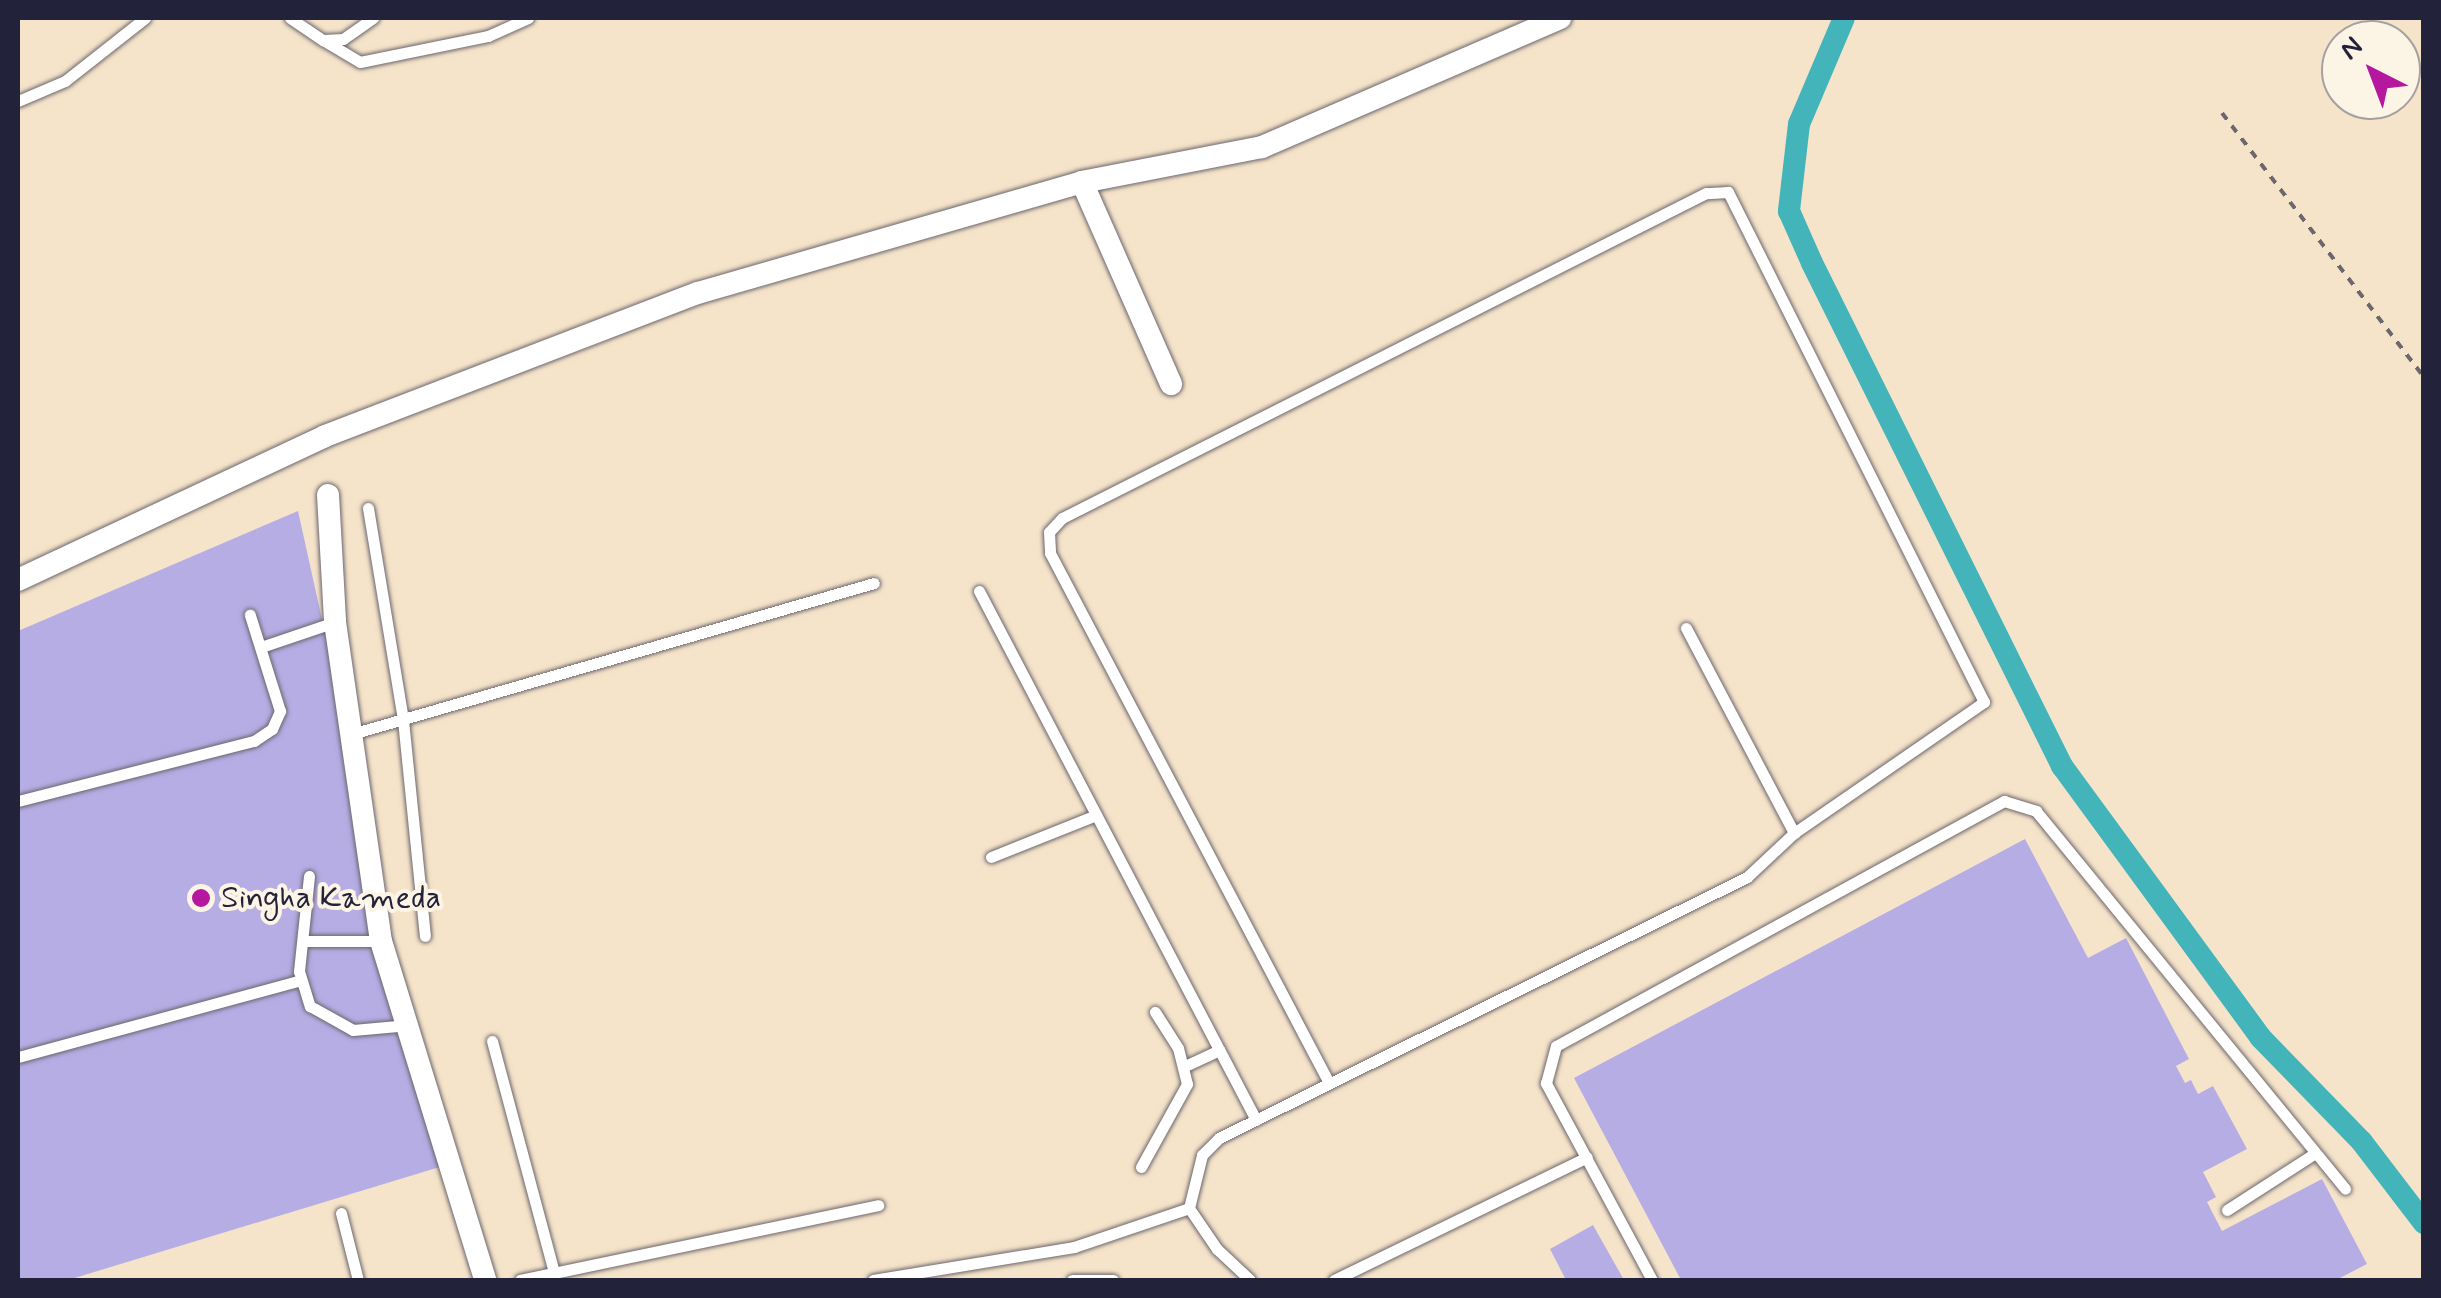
<!DOCTYPE html>
<style>
body{margin:0}
#map{position:relative;width:2441px;height:1298px;overflow:hidden;background:#f6e4ca;font-family:Mynerve,sans-serif}
div>[style]{position:absolute}
.canal>*{height:22px;margin:-11px;padding:0 11px;transform-origin:11px;border-radius:11px;background:#44b4bb}
.building>*{inset:0;background:#b6ade5}
.path>*{height:4px;margin-top:-2px;transform-origin:0;background:repeating-linear-gradient(90deg,#6c666d 0 8px,transparent 0 16px)}
.roads{filter:drop-shadow(0 0 2px #6c666d) drop-shadow(0 0 2px #6c666d)}
.lane>*{height:11px;margin:-5.5px;padding:0 5.5px;transform-origin:5.5px;border-radius:5.5px;background:#fff}
.street>*{height:22px;margin:-11px;padding:0 11px;transform-origin:11px;border-radius:11px;background:#fff}
.dots>*{width:28px;height:28px;translate:-50% -50%;box-sizing:border-box;border:5px solid #fcf5e5;border-radius:50%}
span{translate:-50% -50%;white-space:nowrap;text-align:center;line-height:1.15;-webkit-text-stroke:8px #fcf5e5;paint-order:stroke}
.poi-label{font-size:32px;color:#22223b}
.left{translate:0 -50%;text-align:left}
.frame{position:absolute;inset:0;border:20px solid #22223b;pointer-events:none}
.north{position:absolute;left:2321px;top:20px;width:100px;height:100px;box-sizing:border-box;background:#fcf5e5;border:2px solid #a5a1a1;border-radius:50%;rotate:318deg;font-size:28px;font-weight:700;line-height:40px;text-align:center;color:#22223b}
.north::after{content:'';display:block;margin:auto;width:35px;height:45px;background:#b5179e;clip-path:polygon(50% 0,100% 100%,50% 72%,0 100%)}
</style>
<div id="map">
<div class="canal">
<div style="left:1844px;top:18px;width:115px;rotate:113deg"></div>
<div style="left:1799px;top:124px;width:88px;rotate:96.6deg"></div>
<div style="left:1789px;top:211px;width:57px;rotate:66.1deg"></div>
<div style="left:1812px;top:263px;width:562px;rotate:63.57deg"></div>
<div style="left:2062px;top:766px;width:336px;rotate:53.8deg"></div>
<div style="left:2260px;top:1037px;width:146px;rotate:45.8deg"></div>
<div style="left:2362px;top:1142px;width:102px;rotate:52.6deg"></div>
</div>
<div class="building">
<div style="clip-path:polygon(298px 511px,443px 1166px,68px 1280px,20px 1280px,18px 631px)"></div>
<div style="clip-path:polygon(2025px 839px,2088px 958px,2126px 938px,2189px 1059px,2176px 1066px,2185px 1083px,2191px 1080px,2198px 1094px,2213px 1086px,2247px 1149px,2203px 1172px,2216px 1197px,2207px 1202px,2222px 1231px,2322px 1179px,2367px 1264px,2336px 1280px,1681px 1280px,1574px 1078px)"></div>
<div style="clip-path:polygon(1593px 1225px,1624px 1280px,1566px 1280px,1550px 1249px)"></div>
</div>
<div class="path">
<div style="left:2222px;top:113px;width:332px;rotate:52.6deg"></div>
</div>
<div class="roads">
<div class="lane">
<div style="left:290px;top:18px;width:40px;rotate:34deg"></div>
<div style="left:323px;top:40px;width:20px;rotate:-3deg"></div>
<div style="left:343px;top:39px;width:37px;rotate:-35deg"></div>
<div style="left:323px;top:40px;width:43px;rotate:30.7deg"></div>
<div style="left:360px;top:62px;width:131px;rotate:-11.5deg"></div>
<div style="left:488px;top:36px;width:44px;rotate:-24.2deg"></div>
<div style="left:18px;top:101px;width:51px;rotate:-23.1deg"></div>
<div style="left:65px;top:81px;width:102px;rotate:-38.2deg"></div>
<div style="left:368px;top:508px;width:215px;rotate:80.6deg"></div>
<div style="left:403px;top:720px;width:217px;rotate:84.2deg"></div>
<div style="left:979px;top:591px;width:597px;rotate:62.36deg"></div>
<div style="left:1686px;top:628px;width:232px;rotate:62.2deg"></div>
<div style="left:261px;top:647px;width:78px;rotate:-18.7deg"></div>
<div style="left:355px;top:733px;width:540px;rotate:-16.12deg"></div>
<div style="left:18px;top:801px;width:244px;rotate:-14.3deg"></div>
<div style="left:254px;top:741px;width:22px;rotate:-34deg"></div>
<div style="left:272px;top:729px;width:20px;rotate:-66deg"></div>
<div style="left:280px;top:711px;width:101px;rotate:-107.4deg"></div>
<div style="left:991px;top:857px;width:113px;rotate:-21.8deg"></div>
<div style="left:309px;top:876px;width:96px;rotate:96deg"></div>
<div style="left:299px;top:971px;width:37px;rotate:73deg"></div>
<div style="left:310px;top:1006px;width:49px;rotate:29.2deg"></div>
<div style="left:353px;top:1030px;width:56px;rotate:-5.1deg"></div>
<div style="left:305px;top:941px;width:76px"></div>
<div style="left:492px;top:1041px;width:240px;rotate:75deg"></div>
<div style="left:18px;top:1057px;width:293px;rotate:-15.2deg"></div>
<div style="left:1185px;top:1066px;width:38px;rotate:-25deg"></div>
<div style="left:1141px;top:1167px;width:95px;rotate:-61deg"></div>
<div style="left:1187px;top:1084px;width:37px;rotate:-104deg"></div>
<div style="left:1178px;top:1048px;width:43px;rotate:-122.6deg"></div>
<div style="left:1189px;top:1208px;width:55px;rotate:-76.2deg"></div>
<div style="left:1202px;top:1155px;width:24px;rotate:-45deg"></div>
<div style="left:1219px;top:1138px;width:589px;rotate:-26.3deg"></div>
<div style="left:1747px;top:877px;width:64px;rotate:-43.1deg"></div>
<div style="left:1794px;top:833px;width:231px;rotate:-34.6deg"></div>
<div style="left:1984px;top:702px;width:571px;rotate:-116.65deg"></div>
<div style="left:1728px;top:192px;width:22px;rotate:177deg"></div>
<div style="left:1706px;top:193px;width:721px;rotate:153.22deg"></div>
<div style="left:1062px;top:518px;width:19px;rotate:133deg"></div>
<div style="left:1049px;top:532px;width:21px;rotate:87deg"></div>
<div style="left:1050px;top:553px;width:597px;rotate:62.23deg"></div>
<div style="left:2227px;top:1210px;width:103px;rotate:-32.8deg"></div>
<div style="left:341px;top:1213px;width:69px;rotate:75.8deg"></div>
<div style="left:520px;top:1280px;width:366px;rotate:-11.8deg"></div>
<div style="left:873px;top:1280px;width:204px;rotate:-9.3deg"></div>
<div style="left:1074px;top:1247px;width:121px;rotate:-18.7deg"></div>
<div style="left:1189px;top:1208px;width:50px;rotate:55.7deg"></div>
<div style="left:1217px;top:1249px;width:45px;rotate:43.2deg"></div>
<div style="left:1072px;top:1280px;width:41px"></div>
<div style="left:1334px;top:1280px;width:281px;rotate:-25.9deg"></div>
<div style="left:1652px;top:1280px;width:224px;rotate:-118.3deg"></div>
<div style="left:1546px;top:1083px;width:38px;rotate:-75deg"></div>
<div style="left:1556px;top:1046px;width:511px;rotate:-28.67deg"></div>
<div style="left:2004px;top:801px;width:34px;rotate:17deg"></div>
<div style="left:2036px;top:811px;width:488px;rotate:50.7deg"></div>
</div>
<div class="street">
<div style="left:1082px;top:182px;width:221px;rotate:66.2deg"></div>
<div style="left:328px;top:495px;width:127px;rotate:86.8deg"></div>
<div style="left:335px;top:622px;width:322px;rotate:81.8deg"></div>
<div style="left:381px;top:941px;width:355px;rotate:72.9deg"></div>
<div style="left:18px;top:580px;width:339px;rotate:-25.1deg"></div>
<div style="left:325px;top:436px;width:399px;rotate:-21deg"></div>
<div style="left:698px;top:293px;width:400px;rotate:-16.1deg"></div>
<div style="left:1082px;top:182px;width:183px;rotate:-11deg"></div>
<div style="left:1262px;top:147px;width:325px;rotate:-23.4deg"></div>
</div>
</div>
<div class="dots">
<div style="left:201px;top:898px;background:#b5179e"></div>
</div>
<div class="poi-label">
<span class="left" style="left:221px;top:898px">Singha Kameda</span>
</div>
<div class="frame"></div>
<div class="north">N</div>
</div>
